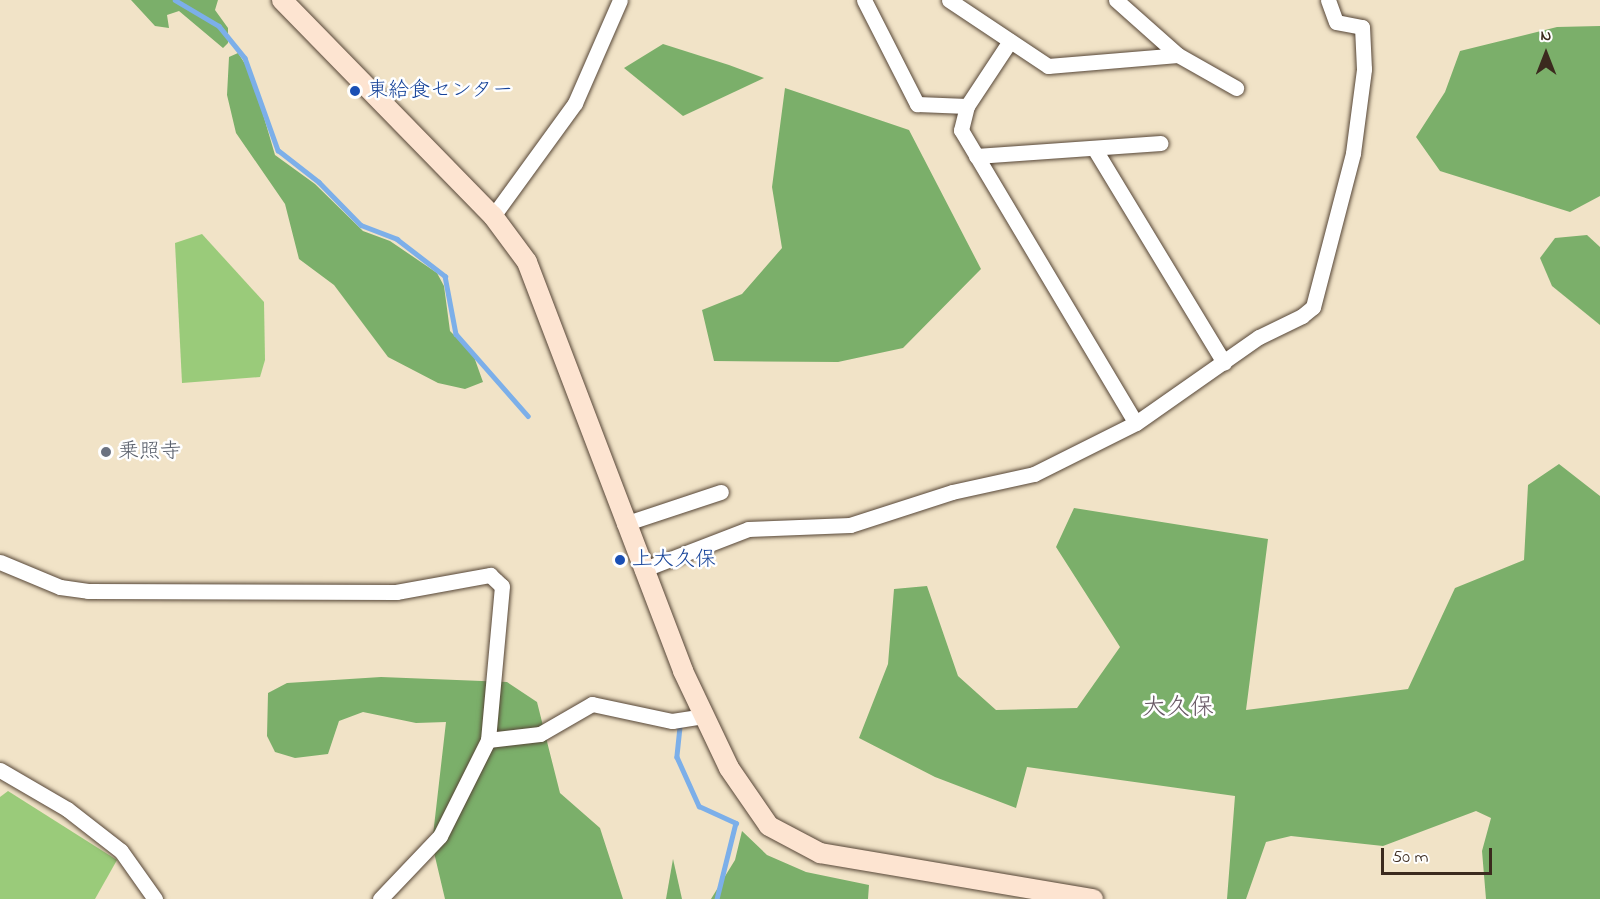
<!DOCTYPE html>
<meta charset="utf-8">
<style>
body{margin:0}
#map{position:relative;width:1600px;height:899px;overflow:hidden;background:#f1e3c7;font-family:"Indie Flower","Klee One",sans-serif}
div>[style]{position:absolute}
.green>*{inset:0;background:#9acb7a}
.forest>*{inset:0;background:#7baf6a}
.stream>*{height:4.5px;margin:-2.25px;padding:0 2.25px;transform-origin:2.25px;border-radius:2.25px;background:#7cafe9}
.roads{filter:drop-shadow(0 0 2px #564637) drop-shadow(0 0 2px #564637)}
.street>*{height:15px;margin:-7.5px;padding:0 7.5px;transform-origin:7.5px;border-radius:7.5px;background:#fff}
.secondary>*{height:20px;margin:-10px;padding:0 10px;transform-origin:10px;border-radius:10px;background:#fde4d1}
.dots>*{width:16px;height:16px;translate:-50% -50%;box-sizing:border-box;border:3px solid #fff;border-radius:50%}
span{translate:-50% -50%;white-space:nowrap;text-align:center;line-height:1.15;-webkit-text-stroke:5px #fff;paint-order:stroke}
.transit-label{font-size:21px;color:#164399}
.left{translate:0 -50%;text-align:left}
.worship-label{font-size:21px;color:#5b616d}
.quarter-label{font-size:24px;color:#685764}
.north{position:absolute;left:1516px;top:24px;width:60px;height:60px;-webkit-text-stroke:4px #fff;paint-order:stroke;rotate:0deg;font-size:16px;font-weight:700;line-height:24px;text-align:center;color:#3b2a1e}
.north::after{content:'';display:block;margin:auto;width:21px;height:27px;background:#3b2a1e;clip-path:polygon(50% 0,100% 100%,50% 72%,0 100%)}
.scale{position:absolute;left:1381px;top:848px;width:111px;height:27px;box-sizing:border-box;border:3px solid #3b2a1e;border-top:0;padding-left:8px;font-size:18px;line-height:21px;white-space:nowrap;color:#3b2a1e;-webkit-text-stroke:4px #fff;paint-order:stroke}
</style>
<div id="map">
<div class="green">
<div style="clip-path:polygon(202px 234px,264px 302px,265px 360px,260px 377px,182px 383px,175px 243px)"></div>
<div style="clip-path:polygon(8px 791px,117px 860px,95px 899px,0 899px,0 797px)"></div>
</div>
<div class="forest">
<div style="clip-path:polygon(131px 0,218px 0,215px 10px,228px 28px,228px 43px,223px 48px,179px 11px,167px 15px,169px 28px,155px 26px)"></div>
<div style="clip-path:polygon(1600px 26px,1600px 196px,1570px 212px,1440px 171px,1416px 137px,1445px 92px,1460px 51px,1557px 27px)"></div>
<div style="clip-path:polygon(663px 44px,729px 65px,764px 78px,683px 116px,624px 68px)"></div>
<div style="clip-path:polygon(238px 53px,251px 73px,275px 155px,315px 184px,363px 231px,390px 241px,437px 273px,444px 286px,450px 331px,473px 354px,483px 382px,465px 389px,438px 383px,388px 357px,334px 285px,299px 259px,285px 204px,236px 133px,227px 95px,229px 57px)"></div>
<div style="clip-path:polygon(785px 88px,909px 130px,981px 269px,903px 348px,838px 362px,714px 361px,702px 310px,742px 294px,782px 248px,772px 187px)"></div>
<div style="clip-path:polygon(1587px 235px,1600px 247px,1600px 325px,1552px 286px,1540px 258px,1555px 238px)"></div>
<div style="clip-path:polygon(1559px 464px,1600px 496px,1600px 899px,1486px 899px,1482px 851px,1491px 818px,1476px 811px,1383px 846px,1291px 836px,1266px 842px,1246px 899px,1227px 899px,1235px 796px,1027px 767px,1016px 808px,935px 777px,859px 738px,888px 664px,894px 589px,927px 586px,958px 676px,996px 710px,1077px 708px,1120px 647px,1056px 547px,1074px 508px,1268px 539px,1246px 710px,1408px 689px,1455px 588px,1524px 560px,1528px 485px)"></div>
<div style="clip-path:polygon(381px 677px,507px 682px,537px 702px,560px 793px,600px 828px,623px 899px,445px 899px,432px 844px,446px 722px,416px 723px,363px 712px,339px 721px,328px 754px,295px 758px,275px 752px,267px 736px,268px 693px,287px 683px)"></div>
<div style="clip-path:polygon(742px 831px,767px 855px,806px 872px,869px 885px,868px 899px,711px 899px,735px 860px)"></div>
<div style="clip-path:polygon(673px 859px,682px 899px,666px 899px)"></div>
</div>
<div class="stream">
<div style="left:175px;top:0;width:51px;rotate:30.6deg"></div>
<div style="left:219px;top:26px;width:41px;rotate:50.9deg"></div>
<div style="left:245px;top:58px;width:98px;rotate:70.3deg"></div>
<div style="left:278px;top:150px;width:52px;rotate:38deg"></div>
<div style="left:319px;top:182px;width:60px;rotate:45.7deg"></div>
<div style="left:361px;top:225px;width:39px;rotate:21deg"></div>
<div style="left:397px;top:239px;width:61px;rotate:37.6deg"></div>
<div style="left:445px;top:276px;width:59px;rotate:79.3deg"></div>
<div style="left:456px;top:334px;width:109px;rotate:48.7deg"></div>
<div style="left:680px;top:727px;width:30px;rotate:96deg"></div>
<div style="left:677px;top:757px;width:54px;rotate:65.8deg"></div>
<div style="left:699px;top:806px;width:41px;rotate:24.7deg"></div>
<div style="left:736px;top:823px;width:78px;rotate:104deg"></div>
</div>
<div class="roads">
<div class="street">
<div style="left:864px;top:0;width:117px;rotate:63deg"></div>
<div style="left:917px;top:104px;width:50px;rotate:2.3deg"></div>
<div style="left:949px;top:0;width:119px;rotate:33.7deg"></div>
<div style="left:1048px;top:66px;width:130px;rotate:-4.8deg"></div>
<div style="left:1116px;top:0;width:83px;rotate:41.6deg"></div>
<div style="left:1178px;top:55px;width:67px;rotate:29.6deg"></div>
<div style="left:1010px;top:41px;width:78px;rotate:123.5deg"></div>
<div style="left:967px;top:106px;width:25px;rotate:104deg"></div>
<div style="left:961px;top:130px;width:341px;rotate:59.2deg"></div>
<div style="left:1094px;top:148px;width:251px;rotate:58.8deg"></div>
<div style="left:976px;top:156px;width:185px;rotate:-4deg"></div>
<div style="left:493px;top:216px;width:140px;rotate:-54deg"></div>
<div style="left:575px;top:103px;width:112px;rotate:-66.4deg"></div>
<div style="left:624px;top:524px;width:102px;rotate:-18.3deg"></div>
<div style="left:0;top:562px;width:65px;rotate:22.6deg"></div>
<div style="left:60px;top:587px;width:28px;rotate:8deg"></div>
<div style="left:88px;top:591px;width:308px;rotate:0.2deg"></div>
<div style="left:396px;top:592px;width:96px;rotate:-10.3deg"></div>
<div style="left:490px;top:575px;width:16px;rotate:43deg"></div>
<div style="left:502px;top:586px;width:155px;rotate:95.2deg"></div>
<div style="left:488px;top:740px;width:52px;rotate:-6.6deg"></div>
<div style="left:540px;top:734px;width:60px;rotate:-30deg"></div>
<div style="left:592px;top:704px;width:82px;rotate:12deg"></div>
<div style="left:672px;top:721px;width:30px;rotate:-9deg"></div>
<div style="left:642px;top:570px;width:114px;rotate:-21.1deg"></div>
<div style="left:748px;top:529px;width:102px;rotate:-2.2deg"></div>
<div style="left:850px;top:525px;width:107px;rotate:-17.9deg"></div>
<div style="left:952px;top:492px;width:84px;rotate:-12.4deg"></div>
<div style="left:1034px;top:474px;width:114px;rotate:-26.6deg"></div>
<div style="left:1136px;top:423px;width:150px;rotate:-35deg"></div>
<div style="left:1259px;top:337px;width:48px;rotate:-26deg"></div>
<div style="left:1302px;top:316px;width:14px;rotate:-39deg"></div>
<div style="left:1313px;top:307px;width:159px;rotate:-75.4deg"></div>
<div style="left:1353px;top:153px;width:85px;rotate:-82.5deg"></div>
<div style="left:1364px;top:69px;width:42px;rotate:-92.7deg"></div>
<div style="left:1362px;top:27px;width:26px;rotate:-169deg"></div>
<div style="left:1336px;top:22px;width:23px;rotate:-110deg"></div>
<div style="left:0;top:770px;width:78px;rotate:30.2deg"></div>
<div style="left:67px;top:809px;width:68px;rotate:37.9deg"></div>
<div style="left:121px;top:851px;width:59px;rotate:54.7deg"></div>
<div style="left:380px;top:899px;width:87px;rotate:-46.4deg"></div>
<div style="left:440px;top:836px;width:107px;rotate:-63.4deg"></div>
</div>
<div class="secondary">
<div style="left:282px;top:0;width:302px;rotate:45.7deg"></div>
<div style="left:493px;top:216px;width:57px;rotate:53.5deg"></div>
<div style="left:527px;top:262px;width:438px;rotate:69.1deg"></div>
<div style="left:683px;top:671px;width:107px;rotate:64.6deg"></div>
<div style="left:729px;top:768px;width:70px;rotate:55.4deg"></div>
<div style="left:769px;top:826px;width:58px;rotate:27.9deg"></div>
<div style="left:820px;top:853px;width:277px;rotate:9.6deg"></div>
</div>
</div>
<div class="dots">
<div style="left:355px;top:91px;background:#1a4fb4"></div>
<div style="left:106px;top:452px;background:#6b7280"></div>
<div style="left:620px;top:560px;background:#1a4fb4"></div>
</div>
<div class="transit-label">
<span class="left" style="left:367px;top:91px">東給食センター</span>
<span class="left" style="left:632px;top:560px">上大久保</span>
</div>
<div class="worship-label">
<span class="left" style="left:118px;top:452px">乗照寺</span>
</div>
<div class="quarter-label">
<span style="left:1178px;top:709px">大久保</span>
</div>
<div class="north">N</div>
<div class="scale">50 m</div>
</div>
